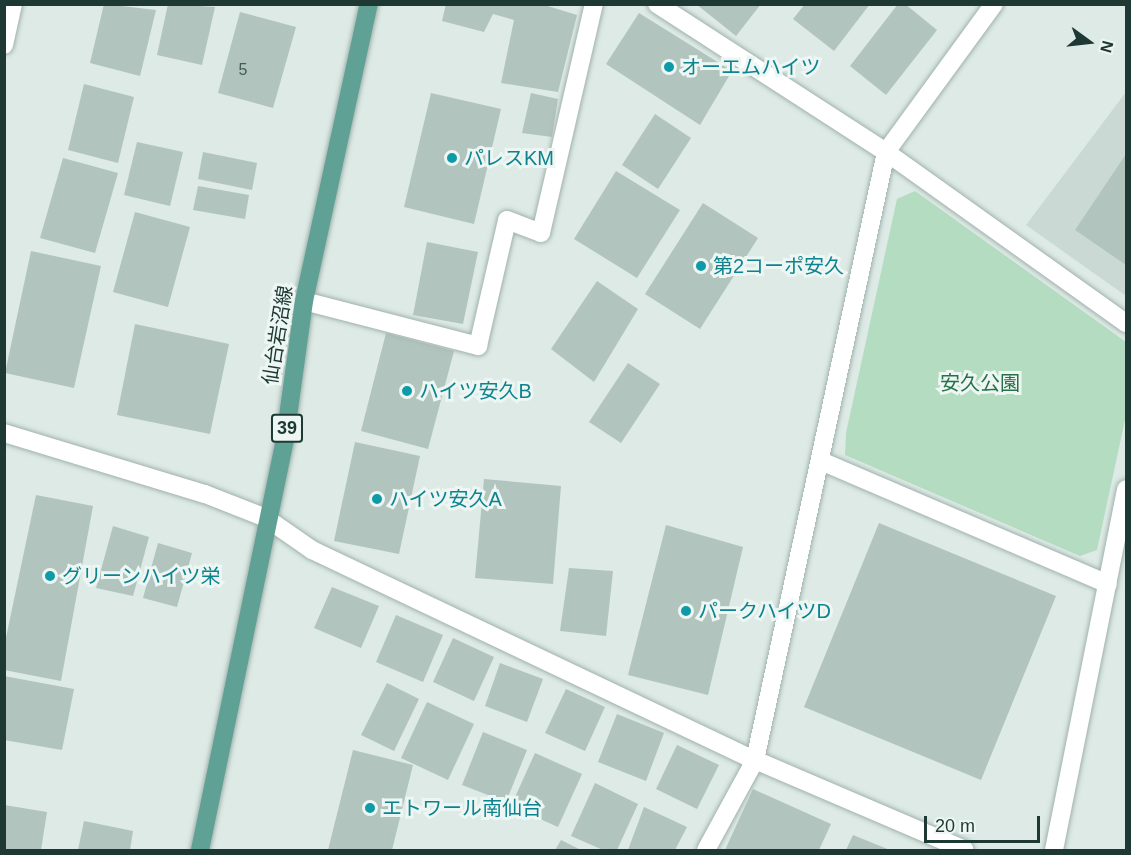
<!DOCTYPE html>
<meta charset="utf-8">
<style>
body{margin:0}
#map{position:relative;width:1131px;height:855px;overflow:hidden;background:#ddeae5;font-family:Arial,"Noto Sans JP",sans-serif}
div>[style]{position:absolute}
.built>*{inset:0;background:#cbd9d4}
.green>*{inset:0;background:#b4dcc1}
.building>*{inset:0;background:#b2c4be}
.roads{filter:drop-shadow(0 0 2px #a0b1ac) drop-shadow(0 0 2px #a0b1ac)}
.street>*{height:18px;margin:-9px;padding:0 9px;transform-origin:9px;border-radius:9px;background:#fff}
.secondary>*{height:18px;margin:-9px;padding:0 9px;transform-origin:9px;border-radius:9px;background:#fff}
.primary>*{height:18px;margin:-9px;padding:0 9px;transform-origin:9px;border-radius:9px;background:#5fa194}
.dots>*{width:16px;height:16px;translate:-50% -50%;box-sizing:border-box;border:3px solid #edf6f2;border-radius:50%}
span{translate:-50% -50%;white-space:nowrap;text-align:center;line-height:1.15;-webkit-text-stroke:6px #edf6f2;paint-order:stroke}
.number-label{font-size:16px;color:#435c56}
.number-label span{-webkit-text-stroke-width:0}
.shield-label span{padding:2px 4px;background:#edf6f2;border:2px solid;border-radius:4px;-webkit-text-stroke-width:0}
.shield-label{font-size:18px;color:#1e3933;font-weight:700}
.culture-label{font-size:20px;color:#0d838f}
.left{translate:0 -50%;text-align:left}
.street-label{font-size:20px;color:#1e3933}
.park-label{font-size:20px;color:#277148}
.frame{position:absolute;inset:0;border:6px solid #1e3933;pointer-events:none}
.north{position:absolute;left:1059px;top:12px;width:60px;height:60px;-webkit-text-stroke:4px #edf6f2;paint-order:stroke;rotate:105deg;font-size:16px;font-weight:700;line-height:24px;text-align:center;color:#1e3933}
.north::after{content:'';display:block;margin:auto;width:21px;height:27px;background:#1e3933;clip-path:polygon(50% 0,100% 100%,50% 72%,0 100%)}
.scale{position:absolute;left:924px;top:816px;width:116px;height:27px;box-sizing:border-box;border:3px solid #1e3933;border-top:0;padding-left:8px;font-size:18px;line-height:21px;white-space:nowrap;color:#1e3933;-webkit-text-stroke:4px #edf6f2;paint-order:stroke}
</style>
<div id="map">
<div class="built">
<div style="clip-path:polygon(1126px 92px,1126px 296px,1026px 225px)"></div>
</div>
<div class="green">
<div style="clip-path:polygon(915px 191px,1126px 342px,1126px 415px,1097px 550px,1080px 556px,845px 455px,846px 433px,897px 199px)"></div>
</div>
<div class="building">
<div style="clip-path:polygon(104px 4px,156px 10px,140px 76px,90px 63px)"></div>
<div style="clip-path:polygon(168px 4px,215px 7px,202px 65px,157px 55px)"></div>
<div style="clip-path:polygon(446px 4px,541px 4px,577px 15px,558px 92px,501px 83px,514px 20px,493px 14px,484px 32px,442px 21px)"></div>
<div style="clip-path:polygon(696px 4px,761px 4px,736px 36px)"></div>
<div style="clip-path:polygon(805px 4px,870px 4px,834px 51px,793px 19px)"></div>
<div style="clip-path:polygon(898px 4px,905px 4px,937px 30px,886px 95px,850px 66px)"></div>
<div style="clip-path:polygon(240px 12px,296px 27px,273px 108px,218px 93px)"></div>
<div style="clip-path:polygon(639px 13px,732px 71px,700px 125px,606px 64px)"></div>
<div style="clip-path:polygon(84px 84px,134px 97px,118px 163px,68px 150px)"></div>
<div style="clip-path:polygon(431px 93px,501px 109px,474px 224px,404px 207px)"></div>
<div style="clip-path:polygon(531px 93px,558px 99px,552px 137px,522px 133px)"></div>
<div style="clip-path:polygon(655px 114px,691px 138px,658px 189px,622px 165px)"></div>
<div style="clip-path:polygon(137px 142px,183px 152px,170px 206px,124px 195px)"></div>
<div style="clip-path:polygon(203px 152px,257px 163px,252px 190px,198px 179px)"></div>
<div style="clip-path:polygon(1126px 154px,1126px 265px,1075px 230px)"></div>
<div style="clip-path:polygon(63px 158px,118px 173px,95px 253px,40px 238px)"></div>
<div style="clip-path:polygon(616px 171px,680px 210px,637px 278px,574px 239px)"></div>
<div style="clip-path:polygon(198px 186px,249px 195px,245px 219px,193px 210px)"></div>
<div style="clip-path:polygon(703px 203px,758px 238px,700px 329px,645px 294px)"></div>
<div style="clip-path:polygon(135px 212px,190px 227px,168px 307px,113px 292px)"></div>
<div style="clip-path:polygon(427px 242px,478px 252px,463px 324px,413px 315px)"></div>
<div style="clip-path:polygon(31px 251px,101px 266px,74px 388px,5px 373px)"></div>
<div style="clip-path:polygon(597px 281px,638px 309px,594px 382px,551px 349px)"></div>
<div style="clip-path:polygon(135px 324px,229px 344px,210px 434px,117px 415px)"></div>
<div style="clip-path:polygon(386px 333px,454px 351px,428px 449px,361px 431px)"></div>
<div style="clip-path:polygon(628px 363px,660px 384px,621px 443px,589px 422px)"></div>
<div style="clip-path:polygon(355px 442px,420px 456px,399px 554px,334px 541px)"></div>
<div style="clip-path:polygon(484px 479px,561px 486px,553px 584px,475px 578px)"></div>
<div style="clip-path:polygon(36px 495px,93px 506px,61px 681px,4px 670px,4px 647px)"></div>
<div style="clip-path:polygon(879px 523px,1056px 596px,981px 780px,804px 707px)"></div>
<div style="clip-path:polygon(666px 525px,743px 547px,708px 695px,628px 675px)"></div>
<div style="clip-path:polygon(113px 526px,149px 537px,133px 596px,96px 588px)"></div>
<div style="clip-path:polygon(158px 543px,192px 553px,177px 607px,143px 598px)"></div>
<div style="clip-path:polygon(569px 568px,613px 571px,606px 636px,560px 631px)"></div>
<div style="clip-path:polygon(332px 587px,379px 606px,361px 648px,314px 628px)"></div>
<div style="clip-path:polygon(396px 615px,443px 635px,423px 682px,376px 662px)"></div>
<div style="clip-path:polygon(453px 638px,494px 657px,474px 701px,433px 682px)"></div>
<div style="clip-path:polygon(500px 663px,543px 679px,527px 722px,485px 706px)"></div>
<div style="clip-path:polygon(4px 676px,74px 689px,62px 750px,4px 740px)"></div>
<div style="clip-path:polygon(387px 683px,419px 699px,394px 751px,361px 735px)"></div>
<div style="clip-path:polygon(566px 689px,605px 707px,585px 751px,545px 733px)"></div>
<div style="clip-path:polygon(427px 702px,474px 724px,448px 780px,401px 758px)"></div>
<div style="clip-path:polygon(617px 714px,664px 733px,646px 781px,598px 762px)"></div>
<div style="clip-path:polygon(483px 732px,527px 750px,506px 802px,462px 785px)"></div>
<div style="clip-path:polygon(677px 745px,719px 765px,697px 809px,656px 789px)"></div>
<div style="clip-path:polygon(353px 750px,413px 765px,392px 850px,328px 850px)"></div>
<div style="clip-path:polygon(535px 753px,582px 774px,558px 827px,511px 806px)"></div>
<div style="clip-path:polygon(595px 783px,638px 804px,617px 850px,603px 850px,571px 836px)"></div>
<div style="clip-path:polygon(753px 789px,831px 824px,819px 850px,725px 850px)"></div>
<div style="clip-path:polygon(4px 805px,47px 812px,41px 850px,4px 850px)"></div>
<div style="clip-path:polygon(644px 807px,687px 827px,675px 850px,628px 850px)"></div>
<div style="clip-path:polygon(84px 821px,133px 831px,130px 850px,78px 850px)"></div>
<div style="clip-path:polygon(853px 835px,890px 850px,846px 850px)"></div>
<div style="clip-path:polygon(561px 840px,581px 850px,555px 850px)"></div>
</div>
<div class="roads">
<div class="street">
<div style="left:657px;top:4px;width:273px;rotate:32.9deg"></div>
<div style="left:886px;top:152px;width:295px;rotate:35.5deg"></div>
<div style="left:4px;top:45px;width:42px;rotate:-77.6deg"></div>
<div style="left:304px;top:301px;width:180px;rotate:14.5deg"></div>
<div style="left:478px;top:346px;width:129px;rotate:-77deg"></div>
<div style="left:507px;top:220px;width:36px;rotate:21deg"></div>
<div style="left:541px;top:233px;width:235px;rotate:-77deg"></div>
<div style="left:821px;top:461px;width:312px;rotate:23.2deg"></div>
<div style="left:266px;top:518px;width:56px;rotate:34.8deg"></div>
<div style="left:312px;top:550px;width:490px;rotate:25.4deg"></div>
<div style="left:755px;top:760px;width:228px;rotate:23.2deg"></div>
<div style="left:706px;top:850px;width:102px;rotate:-61.4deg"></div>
<div style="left:755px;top:760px;width:622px;rotate:-77.84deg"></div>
<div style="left:886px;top:152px;width:183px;rotate:-53.9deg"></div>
<div style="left:1054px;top:850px;width:368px;rotate:-78.7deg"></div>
</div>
<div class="secondary">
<div style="left:4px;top:433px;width:210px;rotate:16.9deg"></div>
<div style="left:205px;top:494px;width:66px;rotate:21.5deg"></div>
</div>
<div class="primary">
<div style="left:200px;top:850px;width:421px;rotate:-78.3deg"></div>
<div style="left:285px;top:438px;width:138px;rotate:-82.1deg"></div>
<div style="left:304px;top:301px;width:304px;rotate:-77.7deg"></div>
</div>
</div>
<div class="dots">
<div style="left:669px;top:67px;background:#0f9aa8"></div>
<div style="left:452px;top:158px;background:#0f9aa8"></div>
<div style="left:701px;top:266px;background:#0f9aa8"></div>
<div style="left:407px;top:391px;background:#0f9aa8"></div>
<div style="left:377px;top:499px;background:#0f9aa8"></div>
<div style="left:50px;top:576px;background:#0f9aa8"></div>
<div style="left:686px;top:611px;background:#0f9aa8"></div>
<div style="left:370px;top:808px;background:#0f9aa8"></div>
</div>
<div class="number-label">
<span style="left:243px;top:70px">5</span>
</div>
<div class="shield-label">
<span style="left:287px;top:428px">39</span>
</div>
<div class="culture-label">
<span class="left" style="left:681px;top:67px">オーエムハイツ</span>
<span class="left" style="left:464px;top:158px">パレスKM</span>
<span class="left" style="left:713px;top:266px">第2コーポ安久</span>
<span class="left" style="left:419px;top:391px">ハイツ安久B</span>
<span class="left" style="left:389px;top:499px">ハイツ安久A</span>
<span class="left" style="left:62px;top:576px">グリーンハイツ栄</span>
<span class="left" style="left:698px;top:611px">パークハイツD</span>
<span class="left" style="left:382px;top:808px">エトワール南仙台</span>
</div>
<div class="street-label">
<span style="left:278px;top:335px;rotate:-81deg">仙台岩沼線</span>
</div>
<div class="park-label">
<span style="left:980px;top:383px">安久公園</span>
</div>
<div class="frame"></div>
<div class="north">N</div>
<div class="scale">20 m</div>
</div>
